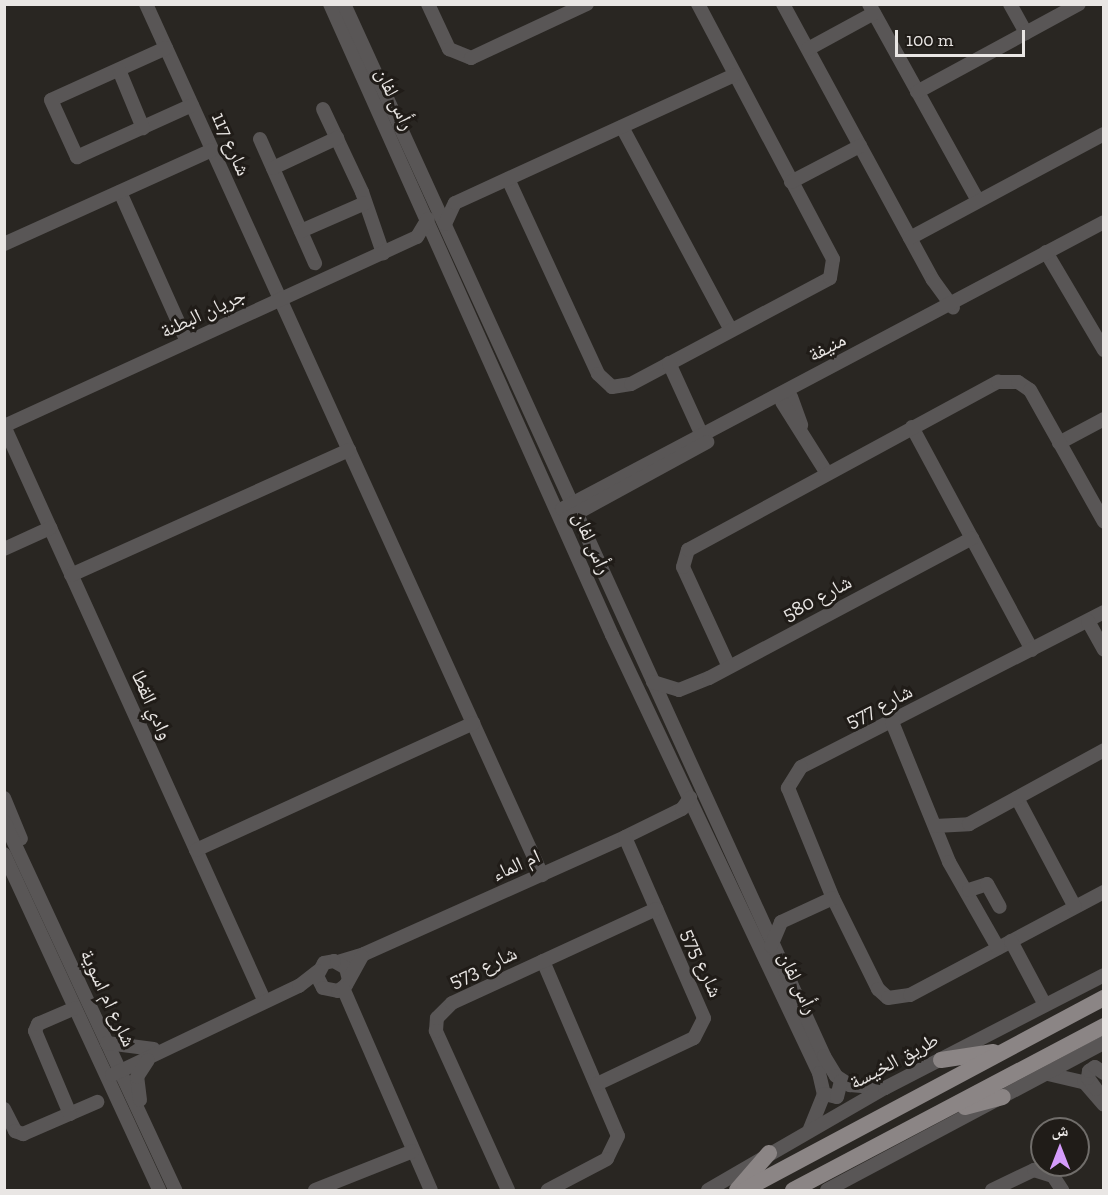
<!DOCTYPE html>
<meta charset="utf-8">
<style>
body{margin:0}
#map{position:relative;width:1108px;height:1195px;overflow:hidden;background:#292622;font-family:"Zilla Slab","Noto Naskh Arabic",serif}
div>[style]{position:absolute}
.minor>*{height:14px;margin:-7px;padding:0 7px;transform-origin:7px;border-radius:7px;background:#595656}
.major>*{height:16px;margin:-8px;padding:0 8px;transform-origin:8px;border-radius:8px;background:#8b8585}
span{translate:-50% -50%;white-space:nowrap;text-align:center;line-height:1.15;-webkit-text-stroke:6px #201c18;paint-order:stroke}
.street-label{font-size:20px;color:#e9e6e4}
.frame{position:absolute;inset:0;border:6px solid #e9e6e4;pointer-events:none}
.north{position:absolute;left:1030px;top:1117px;width:60px;height:60px;box-sizing:border-box;background:#201c18;border:2px solid #706d6a;border-radius:50%;rotate:0deg;font-size:16px;font-weight:700;line-height:24px;text-align:center;color:#e9e6e4}
.north::after{content:'';display:block;margin:auto;width:21px;height:27px;background:#d59cfb;clip-path:polygon(50% 0,100% 100%,50% 72%,0 100%)}
.scale{position:absolute;left:895px;top:30px;width:130px;height:27px;box-sizing:border-box;border:3px solid #e9e6e4;border-top:0;padding-left:8px;font-size:18px;line-height:21px;white-space:nowrap;color:#e9e6e4;-webkit-text-stroke:4px #201c18;paint-order:stroke}
</style>
<div id="map">
<div class="minor">
<div style="left:146px;top:4px;width:957px;rotate:65.55deg"></div>
<div style="left:330px;top:4px;width:691px;rotate:65.92deg"></div>
<div style="left:612px;top:635px;width:484px;rotate:64.7deg"></div>
<div style="left:819px;top:1073px;width:22px;rotate:77deg"></div>
<div style="left:824px;top:1094px;width:40px;rotate:112deg"></div>
<div style="left:344px;top:4px;width:1156px;rotate:65.47deg"></div>
<div style="left:824px;top:1056px;width:23px;rotate:59deg"></div>
<div style="left:836px;top:1076px;width:17px;rotate:33deg"></div>
<div style="left:850px;top:1085px;width:35px;rotate:5deg"></div>
<div style="left:428px;top:4px;width:50px;rotate:65deg"></div>
<div style="left:449px;top:49px;width:24px;rotate:22deg"></div>
<div style="left:471px;top:58px;width:128px;rotate:-25deg"></div>
<div style="left:783px;top:4px;width:314px;rotate:61.5deg"></div>
<div style="left:933px;top:280px;width:34px;rotate:54deg"></div>
<div style="left:869px;top:4px;width:225px;rotate:61deg"></div>
<div style="left:1010px;top:4px;width:33px;rotate:61deg"></div>
<div style="left:166px;top:48px;width:126px;rotate:155.7deg"></div>
<div style="left:51px;top:100px;width:63px;rotate:65.5deg"></div>
<div style="left:77px;top:157px;width:126px;rotate:-24.3deg"></div>
<div style="left:808px;top:49px;width:75px;rotate:-28.6deg"></div>
<div style="left:119px;top:70px;width:63px;rotate:67.5deg"></div>
<div style="left:917px;top:92px;width:184px;rotate:-28.5deg"></div>
<div style="left:323px;top:109px;width:92px;rotate:64.8deg"></div>
<div style="left:362px;top:192px;width:65px;rotate:71deg"></div>
<div style="left:622px;top:127px;width:230px;rotate:61.8deg"></div>
<div style="left:260px;top:139px;width:136px;rotate:66.1deg"></div>
<div style="left:273px;top:168px;width:71px;rotate:-25.1deg"></div>
<div style="left:508px;top:179px;width:215px;rotate:65.2deg"></div>
<div style="left:598px;top:374px;width:19px;rotate:43deg"></div>
<div style="left:612px;top:387px;width:19px;rotate:-9deg"></div>
<div style="left:631px;top:384px;width:225px;rotate:-28deg"></div>
<div style="left:830px;top:278px;width:19px;rotate:-81deg"></div>
<div style="left:833px;top:259px;width:289px;rotate:-117.9deg"></div>
<div style="left:791px;top:182px;width:78px;rotate:-27.6deg"></div>
<div style="left:120px;top:192px;width:164px;rotate:65.9deg"></div>
<div style="left:445px;top:224px;width:23px;rotate:-65deg"></div>
<div style="left:455px;top:203px;width:307px;rotate:-24.6deg"></div>
<div style="left:301px;top:231px;width:70px;rotate:-23.6deg"></div>
<div style="left:910px;top:238px;width:220px;rotate:-28.2deg"></div>
<div style="left:4px;top:244px;width:228px;rotate:-24.3deg"></div>
<div style="left:1046px;top:252px;width:114px;rotate:59.4deg"></div>
<div style="left:669px;top:363px;width:87px;rotate:65.5deg"></div>
<div style="left:791px;top:397px;width:30px;rotate:70deg"></div>
<div style="left:782px;top:402px;width:83px;rotate:57.8deg"></div>
<div style="left:4px;top:426px;width:630px;rotate:65.63deg"></div>
<div style="left:4px;top:426px;width:454px;rotate:-24.6deg"></div>
<div style="left:417px;top:237px;width:21px;rotate:-59deg"></div>
<div style="left:912px;top:427px;width:253px;rotate:61.7deg"></div>
<div style="left:1059px;top:443px;width:51px;rotate:-28.1deg"></div>
<div style="left:562px;top:509px;width:613px;rotate:-27.9deg"></div>
<div style="left:566px;top:519px;width:161px;rotate:-28.6deg"></div>
<div style="left:4px;top:549px;width:51px;rotate:-24.5deg"></div>
<div style="left:71px;top:575px;width:305px;rotate:-24.2deg"></div>
<div style="left:1104px;top:612px;width:340px;rotate:152.9deg"></div>
<div style="left:801px;top:767px;width:25px;rotate:122deg"></div>
<div style="left:788px;top:788px;width:119px;rotate:67.8deg"></div>
<div style="left:833px;top:898px;width:102px;rotate:63.7deg"></div>
<div style="left:878px;top:989px;width:13px;rotate:42deg"></div>
<div style="left:888px;top:998px;width:22px;rotate:-8deg"></div>
<div style="left:910px;top:995px;width:220px;rotate:-28deg"></div>
<div style="left:1088px;top:621px;width:33px;rotate:61deg"></div>
<div style="left:729px;top:667px;width:110px;rotate:-114.7deg"></div>
<div style="left:683px;top:567px;width:18px;rotate:-74deg"></div>
<div style="left:688px;top:550px;width:353px;rotate:-28.5deg"></div>
<div style="left:998px;top:382px;width:20px"></div>
<div style="left:1018px;top:382px;width:14px;rotate:34deg"></div>
<div style="left:1030px;top:390px;width:151px;rotate:60.7deg"></div>
<div style="left:653px;top:682px;width:27px;rotate:17deg"></div>
<div style="left:679px;top:690px;width:32px;rotate:-22deg"></div>
<div style="left:709px;top:678px;width:298px;rotate:-28deg"></div>
<div style="left:892px;top:722px;width:151px;rotate:67.8deg"></div>
<div style="left:949px;top:862px;width:99px;rotate:60.3deg"></div>
<div style="left:4px;top:798px;width:44px;rotate:67.5deg"></div>
<div style="left:1017px;top:798px;width:123px;rotate:62deg"></div>
<div style="left:4px;top:821px;width:407px;rotate:65.1deg"></div>
<div style="left:935px;top:826px;width:34px;rotate:-3deg"></div>
<div style="left:969px;top:824px;width:154px;rotate:-28.7deg"></div>
<div style="left:196px;top:850px;width:305px;rotate:-24.6deg"></div>
<div style="left:4px;top:854px;width:370px;rotate:65.2deg"></div>
<div style="left:969px;top:890px;width:19px;rotate:-18deg"></div>
<div style="left:987px;top:884px;width:26px;rotate:61deg"></div>
<div style="left:1011px;top:941px;width:72px;rotate:62deg"></div>
<div style="left:771px;top:946px;width:26px;rotate:-67deg"></div>
<div style="left:781px;top:922px;width:57px;rotate:-24.8deg"></div>
<div style="left:543px;top:961px;width:190px;rotate:66.8deg"></div>
<div style="left:618px;top:1136px;width:25px;rotate:116deg"></div>
<div style="left:607px;top:1159px;width:67px;rotate:152.3deg"></div>
<div style="left:338px;top:962px;width:27px;rotate:-17deg"></div>
<div style="left:364px;top:954px;width:286px;rotate:-24.1deg"></div>
<div style="left:625px;top:837px;width:64px;rotate:-26.2deg"></div>
<div style="left:682px;top:809px;width:14px;rotate:-54deg"></div>
<div style="left:348px;top:976px;width:8px;rotate:-104deg"></div>
<div style="left:346px;top:968px;width:14px;rotate:-150deg"></div>
<div style="left:334px;top:961px;width:10px;rotate:169deg"></div>
<div style="left:324px;top:963px;width:15px;rotate:118deg"></div>
<div style="left:317px;top:976px;width:13px;rotate:63deg"></div>
<div style="left:323px;top:988px;width:15px;rotate:11deg"></div>
<div style="left:338px;top:991px;width:10px;rotate:-37deg"></div>
<div style="left:346px;top:985px;width:33px;rotate:-61deg"></div>
<div style="left:343px;top:988px;width:220px;rotate:66.5deg"></div>
<div style="left:107px;top:1043px;width:47px;rotate:7.3deg"></div>
<div style="left:1048px;top:1074px;width:37px;rotate:13deg"></div>
<div style="left:1084px;top:1082px;width:30px;rotate:49deg"></div>
<div style="left:112px;top:1075px;width:207px;rotate:-25.5deg"></div>
<div style="left:299px;top:986px;width:24px;rotate:-38deg"></div>
<div style="left:597px;top:1084px;width:107px;rotate:-25.4deg"></div>
<div style="left:694px;top:1038px;width:22px;rotate:-63deg"></div>
<div style="left:704px;top:1018px;width:197px;rotate:-113.6deg"></div>
<div style="left:1096px;top:1089px;width:14px;rotate:-126deg"></div>
<div style="left:1088px;top:1078px;width:7px;rotate:-82deg"></div>
<div style="left:1089px;top:1071px;width:7px;rotate:-34deg"></div>
<div style="left:1095px;top:1067px;width:11px;rotate:34deg"></div>
<div style="left:824px;top:1094px;width:13px;rotate:13deg"></div>
<div style="left:837px;top:1097px;width:16px;rotate:-76deg"></div>
<div style="left:140px;top:1100px;width:23px;rotate:-97deg"></div>
<div style="left:137px;top:1077px;width:20px;rotate:-57deg"></div>
<div style="left:4px;top:1109px;width:25px;rotate:63deg"></div>
<div style="left:15px;top:1131px;width:9px;rotate:21deg"></div>
<div style="left:23px;top:1134px;width:81px;rotate:-23.4deg"></div>
<div style="left:70px;top:1114px;width:90px;rotate:-112.9deg"></div>
<div style="left:35px;top:1031px;width:8px;rotate:-67deg"></div>
<div style="left:38px;top:1024px;width:40px;rotate:-23.4deg"></div>
<div style="left:315px;top:1190px;width:105px;rotate:-21.7deg"></div>
<div style="left:508px;top:1190px;width:175px;rotate:-114.4deg"></div>
<div style="left:436px;top:1031px;width:13px;rotate:-86deg"></div>
<div style="left:437px;top:1018px;width:21px;rotate:-45deg"></div>
<div style="left:452px;top:1003px;width:225px;rotate:-24.7deg"></div>
<div style="left:708px;top:1190px;width:204px;rotate:-30deg"></div>
<div style="left:885px;top:1088px;width:246px;rotate:-27.3deg"></div>
<div style="left:827px;top:1190px;width:314px;rotate:-28deg"></div>
<div style="left:992px;top:1190px;width:47px;rotate:-25.5deg"></div>
<div style="left:1034px;top:1170px;width:20px;rotate:18deg"></div>
<div style="left:1053px;top:1176px;width:17px;rotate:57deg"></div>
</div>
<div class="major">
<div style="left:941px;top:1060px;width:53px;rotate:-8.7deg"></div>
<div style="left:965px;top:1107px;width:39px;rotate:-15deg"></div>
<div style="left:737px;top:1190px;width:49px;rotate:-49.1deg"></div>
<div style="left:744px;top:1190px;width:408px;rotate:-28.1deg"></div>
<div style="left:793px;top:1190px;width:352px;rotate:-27.8deg"></div>
</div>
<div class="street-label">
<span style="left:395px;top:99px;rotate:65deg">رأس لفان</span>
<span style="left:231px;top:144px;rotate:66deg">شارع 117</span>
<span style="left:203px;top:313px;rotate:-25deg">جريان البطنة</span>
<span style="left:827px;top:347px;rotate:-28deg">منيفة</span>
<span style="left:592px;top:543px;rotate:66deg">رأس لفان</span>
<span style="left:817px;top:598px;rotate:-28deg">شارع 580</span>
<span style="left:152px;top:705px;rotate:66deg">وادي القطا</span>
<span style="left:879px;top:706px;rotate:-27deg">شارع 577</span>
<span style="left:516px;top:865px;rotate:-24deg">ام الماء</span>
<span style="left:702px;top:963px;rotate:66deg">شارع 575</span>
<span style="left:483px;top:967px;rotate:-25deg">شارع 573</span>
<span style="left:798px;top:983px;rotate:65deg">رأس لفان</span>
<span style="left:108px;top:998px;rotate:65deg">شارع ام اسوية</span>
<span style="left:894px;top:1061px;rotate:-28deg">طريق الخيسة</span>
</div>
<div class="frame"></div>
<div class="north">ش</div>
<div class="scale">100 m</div>
</div>
